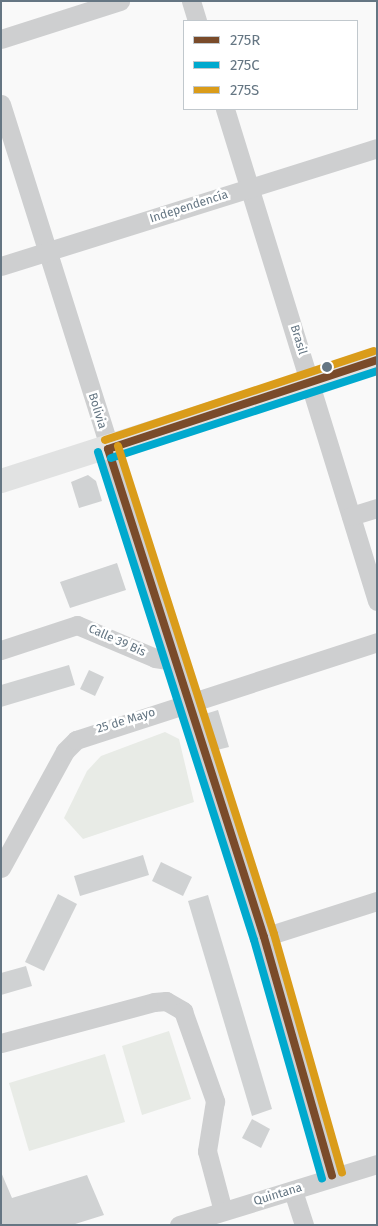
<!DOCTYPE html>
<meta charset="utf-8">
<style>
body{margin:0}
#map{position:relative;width:378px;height:1226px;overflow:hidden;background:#f9f9f9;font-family:"Fira Sans",sans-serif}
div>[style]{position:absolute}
.green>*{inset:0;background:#e8ebe6}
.building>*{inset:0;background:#d0d2d3}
.minor>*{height:19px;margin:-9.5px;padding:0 9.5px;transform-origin:9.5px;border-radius:9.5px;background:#cecfd0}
.major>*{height:24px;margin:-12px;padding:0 12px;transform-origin:12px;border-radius:12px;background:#e1e2e2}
.bus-1>*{height:8px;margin:-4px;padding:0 4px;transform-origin:4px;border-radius:4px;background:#7a4b2a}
.bus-2>*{height:8px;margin:-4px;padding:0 4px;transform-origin:4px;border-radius:4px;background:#00a9ce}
.bus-3>*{height:8px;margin:-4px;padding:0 4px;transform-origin:4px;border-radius:4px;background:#da9c1a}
.dots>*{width:14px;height:14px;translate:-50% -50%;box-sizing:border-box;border:2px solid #fff;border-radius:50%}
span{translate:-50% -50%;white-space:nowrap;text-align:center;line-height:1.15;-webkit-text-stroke:5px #fff;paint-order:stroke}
.street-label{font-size:12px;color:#657683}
.frame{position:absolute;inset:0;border:2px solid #657683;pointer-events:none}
.legend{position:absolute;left:183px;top:20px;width:175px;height:90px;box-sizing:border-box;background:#fff;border:1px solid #c1c8cd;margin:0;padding:6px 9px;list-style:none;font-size:15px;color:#657683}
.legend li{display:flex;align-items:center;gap:10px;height:25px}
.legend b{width:25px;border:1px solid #c1c8cd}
</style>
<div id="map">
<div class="green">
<div style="clip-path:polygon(165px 732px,179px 739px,194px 802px,83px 839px,64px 818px,87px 771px,101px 756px)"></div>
<div style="clip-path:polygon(169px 1031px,191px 1099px,142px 1115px,122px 1046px)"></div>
<div style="clip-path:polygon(105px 1054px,125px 1122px,29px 1151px,9px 1083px)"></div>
</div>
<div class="building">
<div style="clip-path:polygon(88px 475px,96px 481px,102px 501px,79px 508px,71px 482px)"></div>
<div style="clip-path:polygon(117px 563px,126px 590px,70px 608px,60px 582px)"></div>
<div style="clip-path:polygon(69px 665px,75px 685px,1px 707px,1px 685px)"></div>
<div style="clip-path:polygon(89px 670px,104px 677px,95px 696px,80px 689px)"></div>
<div style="clip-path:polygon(218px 710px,229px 747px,217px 750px,205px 714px)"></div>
<div style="clip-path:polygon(143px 855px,149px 875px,80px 896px,74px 876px)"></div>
<div style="clip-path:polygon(161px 862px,192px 877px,183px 896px,152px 881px)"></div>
<div style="clip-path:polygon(58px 894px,77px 904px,44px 971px,25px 962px)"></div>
<div style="clip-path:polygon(208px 895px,272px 1109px,252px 1116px,188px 901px)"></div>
<div style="clip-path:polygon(26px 966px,32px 986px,1px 995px,1px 973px)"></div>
<div style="clip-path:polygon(252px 1119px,270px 1129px,261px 1148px,242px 1138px)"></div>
<div style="clip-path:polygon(1px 1172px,12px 1198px,87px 1175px,104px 1215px,72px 1225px,1px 1225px)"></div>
</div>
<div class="minor">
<div style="left:191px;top:1px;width:21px;rotate:73deg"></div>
<div style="left:1px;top:39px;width:125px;rotate:-17.7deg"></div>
<div style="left:1px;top:104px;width:874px;rotate:72.48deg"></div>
<div style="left:264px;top:937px;width:248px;rotate:74.1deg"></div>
<div style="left:225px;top:109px;width:515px;rotate:72.83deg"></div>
<div style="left:1px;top:266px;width:394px;rotate:-17.4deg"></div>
<div style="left:351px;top:516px;width:27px;rotate:-17deg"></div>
<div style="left:1px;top:650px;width:80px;rotate:-18.2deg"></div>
<div style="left:77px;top:625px;width:85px;rotate:22.9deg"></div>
<div style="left:155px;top:658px;width:20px;rotate:9deg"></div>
<div style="left:1px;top:868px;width:133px;rotate:-61.3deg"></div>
<div style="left:65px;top:751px;width:16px;rotate:-45deg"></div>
<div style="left:76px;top:740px;width:317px;rotate:-18deg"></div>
<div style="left:264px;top:937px;width:119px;rotate:-17.7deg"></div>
<div style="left:1px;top:1043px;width:158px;rotate:-15deg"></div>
<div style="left:154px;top:1002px;width:12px;rotate:-5deg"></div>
<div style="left:166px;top:1001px;width:20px;rotate:30deg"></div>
<div style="left:183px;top:1011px;width:96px;rotate:70.4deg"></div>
<div style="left:215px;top:1101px;width:51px;rotate:99.1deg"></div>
<div style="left:207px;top:1151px;width:62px;rotate:75.1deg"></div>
<div style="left:293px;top:1191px;width:36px;rotate:72deg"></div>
<div style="left:179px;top:1225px;width:207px;rotate:-17.1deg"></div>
</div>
<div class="major">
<div style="left:1px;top:481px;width:395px;rotate:-17.8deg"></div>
</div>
<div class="bus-1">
<div style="left:108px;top:449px;width:512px;rotate:72.27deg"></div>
<div style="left:264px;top:937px;width:248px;rotate:74.1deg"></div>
<div style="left:108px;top:449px;width:283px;rotate:-18.3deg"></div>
</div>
<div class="bus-2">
<div style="left:98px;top:452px;width:512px;rotate:72.27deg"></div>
<div style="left:254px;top:940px;width:248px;rotate:74.1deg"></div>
<div style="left:111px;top:458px;width:280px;rotate:-18.1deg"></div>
</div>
<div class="bus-3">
<div style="left:105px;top:440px;width:283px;rotate:-18.3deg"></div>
<div style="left:118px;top:446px;width:512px;rotate:72.27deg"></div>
<div style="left:274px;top:934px;width:248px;rotate:74.1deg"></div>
</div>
<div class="dots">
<div style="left:327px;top:367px;background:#657683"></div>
</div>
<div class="street-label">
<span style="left:189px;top:207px;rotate:-18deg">Independencía</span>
<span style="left:298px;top:340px;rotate:73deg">Brasil</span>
<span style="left:97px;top:411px;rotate:73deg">Bolivia</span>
<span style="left:117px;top:641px;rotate:24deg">Calle 39 Bis</span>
<span style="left:126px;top:721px;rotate:-17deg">25 de Mayo</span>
<span style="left:278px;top:1195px;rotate:-17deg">Quintana</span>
</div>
<div class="frame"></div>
<ul class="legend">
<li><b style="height:6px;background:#7a4b2a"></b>275R</li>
<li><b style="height:6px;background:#00a9ce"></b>275C</li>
<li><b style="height:6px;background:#da9c1a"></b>275S</li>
</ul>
</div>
